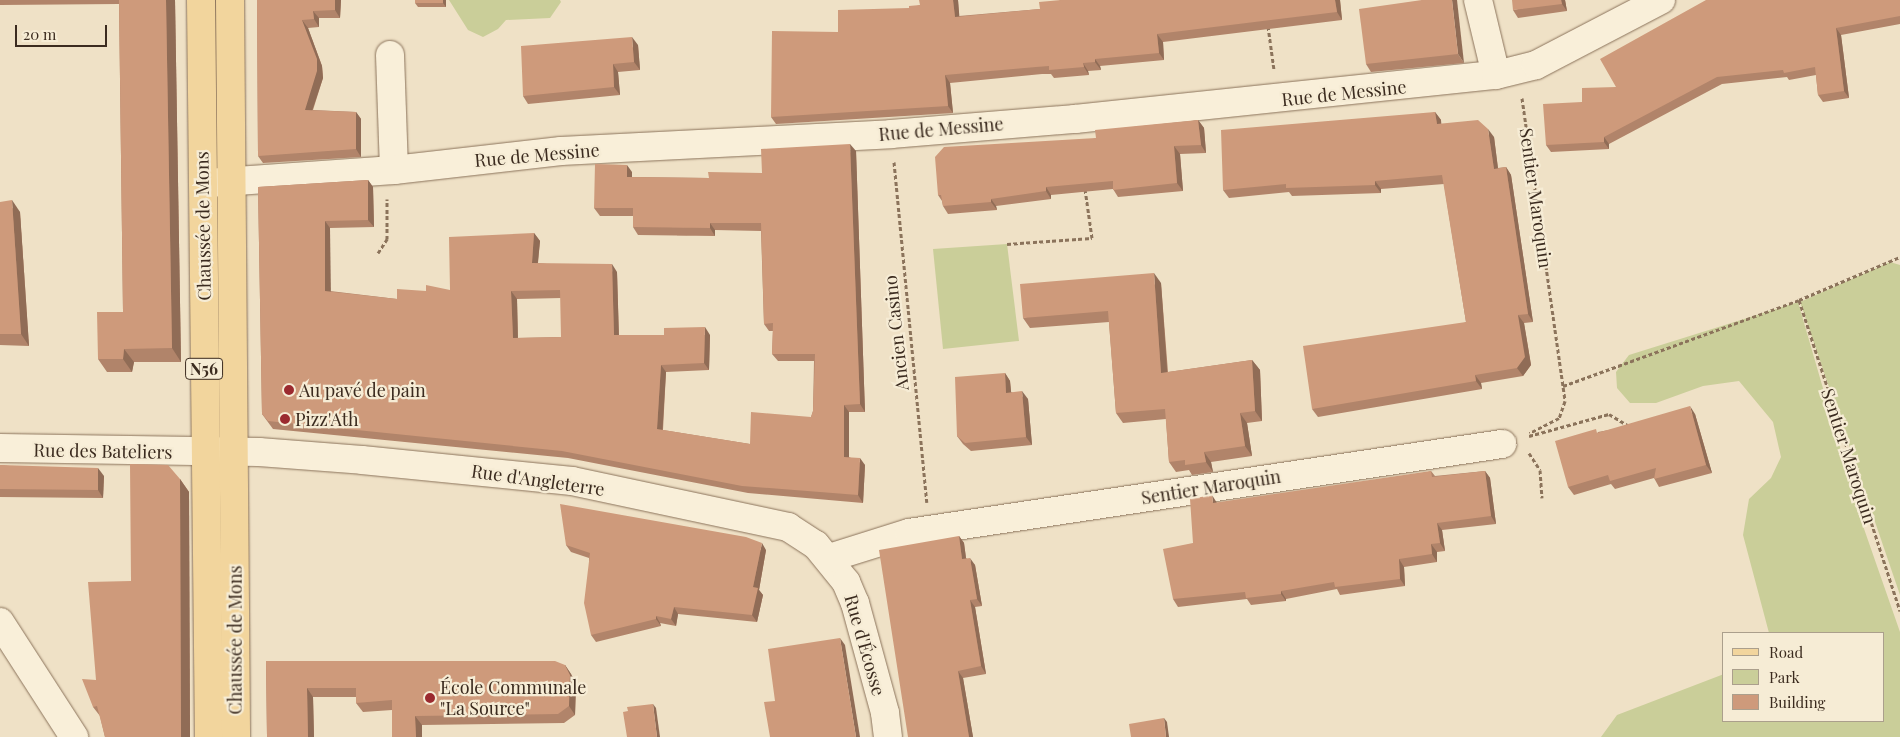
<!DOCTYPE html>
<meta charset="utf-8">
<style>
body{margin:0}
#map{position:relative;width:1900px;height:737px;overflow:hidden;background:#efe1c6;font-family:"Playfair Display",serif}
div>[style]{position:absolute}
.green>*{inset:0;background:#cace99}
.path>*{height:3px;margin-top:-1.5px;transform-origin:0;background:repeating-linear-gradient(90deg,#8b735b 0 4px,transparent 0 6.5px)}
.roads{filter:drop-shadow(0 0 1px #8b735b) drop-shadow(0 0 1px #8b735b)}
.minor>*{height:28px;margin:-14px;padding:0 14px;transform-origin:14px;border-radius:14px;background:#f9efd9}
.major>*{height:28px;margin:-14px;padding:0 14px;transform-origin:14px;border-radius:14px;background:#f2d59d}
.wall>*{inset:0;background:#b1846a}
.shaded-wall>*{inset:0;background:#906c56}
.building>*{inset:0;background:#ce9a7b}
.dots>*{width:14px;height:14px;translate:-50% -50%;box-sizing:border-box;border:2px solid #f6ecd5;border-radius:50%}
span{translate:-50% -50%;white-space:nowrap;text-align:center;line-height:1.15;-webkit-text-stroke:4.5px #f6ecd5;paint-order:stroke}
.shield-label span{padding:1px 4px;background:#f6ecd5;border:1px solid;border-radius:4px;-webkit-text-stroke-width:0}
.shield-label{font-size:16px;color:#3b2b1f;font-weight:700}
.street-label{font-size:18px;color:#3b2b1f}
.poi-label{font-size:18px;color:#3b2b1f}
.left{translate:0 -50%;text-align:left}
.legend{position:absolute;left:1722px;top:632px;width:162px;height:90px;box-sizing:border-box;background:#f6ecd5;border:1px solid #ab9f8c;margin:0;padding:6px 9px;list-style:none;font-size:15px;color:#3b2b1f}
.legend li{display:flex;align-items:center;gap:10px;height:25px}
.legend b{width:25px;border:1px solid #ab9f8c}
.scale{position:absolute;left:15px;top:25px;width:92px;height:22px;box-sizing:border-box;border:2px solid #3b2b1f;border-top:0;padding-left:6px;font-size:15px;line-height:18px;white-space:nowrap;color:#3b2b1f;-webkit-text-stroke:4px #f6ecd5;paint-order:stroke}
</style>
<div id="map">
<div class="green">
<div style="clip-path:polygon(449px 0,560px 0,561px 2px,550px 18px,506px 20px,498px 29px,483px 37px,468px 30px)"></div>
<div style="clip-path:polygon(1007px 244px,1019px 341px,943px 349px,933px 249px)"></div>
<div style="clip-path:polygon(1890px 262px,1900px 265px,1900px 595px,1800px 302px)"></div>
<div style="clip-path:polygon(1798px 302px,1862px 523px,1900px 632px,1900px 737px,1601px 737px,1617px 715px,1724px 674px,1724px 721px,1884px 721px,1884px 633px,1769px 633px,1743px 535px,1749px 499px,1771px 478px,1781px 457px,1773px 422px,1739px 381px,1703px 386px,1656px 403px,1630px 403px,1617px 388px,1616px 372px,1629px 355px)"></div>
</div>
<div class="path">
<div style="left:1268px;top:26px;width:44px;rotate:82.2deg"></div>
<div style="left:1522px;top:98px;width:306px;rotate:81.9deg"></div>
<div style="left:1565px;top:401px;width:18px;rotate:109deg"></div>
<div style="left:1559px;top:418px;width:33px;rotate:153deg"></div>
<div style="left:894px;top:162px;width:342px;rotate:84.5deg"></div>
<div style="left:1007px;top:244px;width:85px;rotate:-4deg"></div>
<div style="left:1092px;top:238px;width:49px;rotate:-98.1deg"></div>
<div style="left:378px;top:253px;width:17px;rotate:-57deg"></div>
<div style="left:387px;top:239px;width:40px;rotate:-90deg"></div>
<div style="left:1799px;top:300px;width:327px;rotate:72deg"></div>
<div style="left:1563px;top:386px;width:251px;rotate:-20deg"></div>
<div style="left:1799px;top:300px;width:110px;rotate:-23.1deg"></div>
<div style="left:1529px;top:436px;width:83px;rotate:-15.4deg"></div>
<div style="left:1609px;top:414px;width:23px;rotate:31deg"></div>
<div style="left:1529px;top:453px;width:20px;rotate:57deg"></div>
<div style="left:1540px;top:470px;width:28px;rotate:86deg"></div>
</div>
<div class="roads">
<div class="minor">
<div style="left:1478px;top:0;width:77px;rotate:76.5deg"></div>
<div style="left:390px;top:55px;width:115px;rotate:88deg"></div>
<div style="left:208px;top:183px;width:186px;rotate:-4deg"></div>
<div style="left:394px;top:170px;width:168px;rotate:-6.5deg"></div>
<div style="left:561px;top:151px;width:330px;rotate:-2.9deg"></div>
<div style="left:891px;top:134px;width:185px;rotate:-4.7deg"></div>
<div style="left:1075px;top:119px;width:423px;rotate:-6deg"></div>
<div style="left:1496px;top:75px;width:41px;rotate:-14deg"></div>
<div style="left:1536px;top:65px;width:141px;rotate:-27.5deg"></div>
<div style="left:0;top:448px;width:259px;rotate:0.9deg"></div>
<div style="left:259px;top:452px;width:103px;rotate:4.4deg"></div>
<div style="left:362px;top:460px;width:211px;rotate:5.7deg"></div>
<div style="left:572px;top:481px;width:221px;rotate:12deg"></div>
<div style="left:788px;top:527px;width:33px;rotate:33deg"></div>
<div style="left:816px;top:545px;width:48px;rotate:51deg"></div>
<div style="left:846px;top:582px;width:23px;rotate:67deg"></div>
<div style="left:855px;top:603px;width:114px;rotate:74.7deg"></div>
<div style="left:885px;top:713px;width:24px;rotate:83deg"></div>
<div style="left:829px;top:558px;width:84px;rotate:-17.4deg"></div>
<div style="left:909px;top:533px;width:600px;rotate:-8.54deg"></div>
<div style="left:0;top:622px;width:137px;rotate:57.2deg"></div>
</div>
<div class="major">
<div style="left:201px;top:0;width:737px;rotate:89.38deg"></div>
<div style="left:230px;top:0;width:737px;rotate:89.53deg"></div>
</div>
</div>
<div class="wall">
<div style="clip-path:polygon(0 0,175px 0,181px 362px,134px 362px,132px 372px,107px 372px,98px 359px,123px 312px,119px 4px,0 5px)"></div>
<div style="clip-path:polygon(257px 0,341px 0,340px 18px,319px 18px,319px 27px,308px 28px,322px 66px,323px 78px,313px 110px,356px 112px,361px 119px,361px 157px,263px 163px,258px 156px)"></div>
<div style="clip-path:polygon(415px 0,446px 0,446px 7px,418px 7px,415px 3px)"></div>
<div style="clip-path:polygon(958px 0,959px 16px,1040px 9px,1061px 0,1340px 0,1342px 20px,1163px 42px,1164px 60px,1100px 66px,1101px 70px,1088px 71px,1089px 75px,1054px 78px,1051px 74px,1042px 74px,950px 83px,953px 113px,776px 124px,771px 117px,838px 32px,920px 5px)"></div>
<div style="clip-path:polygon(1422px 0,1464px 63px,1371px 72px,1366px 64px)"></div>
<div style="clip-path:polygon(1565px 0,1567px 11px,1518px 18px,1513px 10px)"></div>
<div style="clip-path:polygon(1900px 0,1900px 24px,1841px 35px,1849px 98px,1823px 102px,1818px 95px,1816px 75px,1789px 80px,1787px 77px,1722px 84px,1609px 144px,1609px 149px,1551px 152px,1546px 145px,1582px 102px,1616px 87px)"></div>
<div style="clip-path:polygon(638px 45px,640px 70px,618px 72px,620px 95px,528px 104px,523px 96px)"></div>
<div style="clip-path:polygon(1435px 112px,1441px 120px,1441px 124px,1494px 137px,1498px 168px,1506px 167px,1511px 175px,1533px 322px,1524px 323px,1531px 365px,1523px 376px,1481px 383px,1482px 389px,1318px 417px,1312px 409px,1466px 322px,1444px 184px,1381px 189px,1381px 193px,1292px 196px,1289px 192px,1229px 198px,1223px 190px)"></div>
<div style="clip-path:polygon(1198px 120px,1204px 128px,1206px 153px,1180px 154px,1183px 191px,1118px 197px,1113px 189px,1051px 195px,1051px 199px,996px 206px,997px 210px,948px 214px,943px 206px,942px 201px,938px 195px,1096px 138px)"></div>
<div style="clip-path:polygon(evenodd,856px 151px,865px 412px,849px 412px,849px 457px,865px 465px,863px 503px,748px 493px,568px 458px,273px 429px,262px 414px,258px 187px,368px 180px,373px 187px,374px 227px,330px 228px,330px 291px,397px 299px,426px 291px,450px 290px,534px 233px,540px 241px,538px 263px,617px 272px,619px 335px,710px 335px,709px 370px,666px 372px,663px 430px,750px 444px,811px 417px,813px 411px,814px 361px,778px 361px,772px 354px,773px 331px,769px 331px,764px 324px,761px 231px,715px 230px,715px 236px,638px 235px,633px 227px,633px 216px,600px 216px,594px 208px,632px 172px,632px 177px,709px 178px,762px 173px,856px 151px,561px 298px,561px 337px,518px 338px,517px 299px,561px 298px)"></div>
<div style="clip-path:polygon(0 202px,20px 212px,29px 346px,0 345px)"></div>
<div style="clip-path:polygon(1161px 283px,1168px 372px,1252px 360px,1260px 370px,1262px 421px,1247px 423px,1252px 456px,1211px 462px,1213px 472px,1192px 475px,1189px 470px,1176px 472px,1169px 462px,1166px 419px,1123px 423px,1116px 413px,1109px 322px,1030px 328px,1023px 318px)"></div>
<div style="clip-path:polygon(1005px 373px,1010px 381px,1011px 392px,1028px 399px,1032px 445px,971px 451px,963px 444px,957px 436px)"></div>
<div style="clip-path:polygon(1695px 414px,1712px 473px,1659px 487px,1654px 478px,1615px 489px,1611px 484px,1574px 495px,1568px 487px,1598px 432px)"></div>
<div style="clip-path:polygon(0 465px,104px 476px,103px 498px,0 497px)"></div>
<div style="clip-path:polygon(1431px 471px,1435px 476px,1485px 471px,1490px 478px,1496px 524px,1442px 530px,1445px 551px,1437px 552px,1437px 562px,1404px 567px,1405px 586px,1340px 595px,1337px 589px,1286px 599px,1286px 601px,1251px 605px,1247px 599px,1178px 607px,1173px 599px,1193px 543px)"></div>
<div style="clip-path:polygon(180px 479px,189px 492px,190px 737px,105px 737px,100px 716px,93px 707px,96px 680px,131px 581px)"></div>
<div style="clip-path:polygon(959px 536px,964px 543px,966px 558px,975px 565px,982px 606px,975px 607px,986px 674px,963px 678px,973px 737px,908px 737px)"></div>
<div style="clip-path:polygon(566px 545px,766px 550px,759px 590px,763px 595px,757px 622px,678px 614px,676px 626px,660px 623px,661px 626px,596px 642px,591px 635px,589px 558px,571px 552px)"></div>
<div style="clip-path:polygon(266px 661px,565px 665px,571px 674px,576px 684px,575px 715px,564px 723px,422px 725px,422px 737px,392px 737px,392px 710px,363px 712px,356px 703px,356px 697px,313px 697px,314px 737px,267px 737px)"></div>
</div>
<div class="shaded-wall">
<div style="clip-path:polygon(166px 0,175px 0,181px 362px,172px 348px)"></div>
<div style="clip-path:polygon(335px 0,341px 0,340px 18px,335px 10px)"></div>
<div style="clip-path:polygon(443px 0,446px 0,446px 7px,443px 3px)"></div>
<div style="clip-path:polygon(953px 0,958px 0,960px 24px,955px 17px)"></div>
<div style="clip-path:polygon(1335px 0,1340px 0,1342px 20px,1337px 12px)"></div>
<div style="clip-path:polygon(1452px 0,1457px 0,1464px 63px,1458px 54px)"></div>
<div style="clip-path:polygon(1561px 0,1565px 0,1567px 11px,1562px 4px)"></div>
<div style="clip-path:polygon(313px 11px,319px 18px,319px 27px,314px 19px)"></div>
<div style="clip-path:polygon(302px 20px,308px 28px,322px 66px,323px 78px,310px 117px,305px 110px)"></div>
<div style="clip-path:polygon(1836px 28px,1841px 35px,1849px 98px,1844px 91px)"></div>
<div style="clip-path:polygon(1157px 34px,1163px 42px,1164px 60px,1159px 53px)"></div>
<div style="clip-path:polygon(632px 37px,638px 45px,640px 70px,634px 62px)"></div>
<div style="clip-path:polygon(1095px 59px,1100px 66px,1101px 70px,1095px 62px)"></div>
<div style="clip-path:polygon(1083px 63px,1088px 71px,1089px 75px,1084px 67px)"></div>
<div style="clip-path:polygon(613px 64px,618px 72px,620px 95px,614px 87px)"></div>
<div style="clip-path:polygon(945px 75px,950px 83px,953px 113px,948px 106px)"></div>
<div style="clip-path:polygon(356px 112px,361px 119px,361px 157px,356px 149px)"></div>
<div style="clip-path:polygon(1435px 112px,1441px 120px,1442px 132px,1437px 124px)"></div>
<div style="clip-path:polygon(1198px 120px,1204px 128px,1206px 153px,1201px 145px)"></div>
<div style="clip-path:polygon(1488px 129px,1494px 137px,1499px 177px,1494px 169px)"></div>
<div style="clip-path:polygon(1604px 137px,1609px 144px,1609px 149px,1604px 142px)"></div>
<div style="clip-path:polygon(850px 144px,856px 151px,865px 412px,860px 404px)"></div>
<div style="clip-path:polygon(1174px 146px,1180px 154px,1183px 191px,1177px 183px)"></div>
<div style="clip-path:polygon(627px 165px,632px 172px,632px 184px,627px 177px)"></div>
<div style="clip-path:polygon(1506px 167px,1511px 175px,1533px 322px,1528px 314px)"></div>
<div style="clip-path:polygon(368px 180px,373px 187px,374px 227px,368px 220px)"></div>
<div style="clip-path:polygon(1375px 181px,1381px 189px,1381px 193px,1375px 185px)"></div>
<div style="clip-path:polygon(1046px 187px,1051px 195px,1051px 199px,1046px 191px)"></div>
<div style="clip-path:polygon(991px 199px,996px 206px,997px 210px,991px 202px)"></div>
<div style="clip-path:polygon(12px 200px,20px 212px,29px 346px,21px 334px)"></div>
<div style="clip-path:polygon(325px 221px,330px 228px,331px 298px,325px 291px)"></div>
<div style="clip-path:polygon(710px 223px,715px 230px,715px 236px,710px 228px)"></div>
<div style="clip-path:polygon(534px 233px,540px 241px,537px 270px,532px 263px)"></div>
<div style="clip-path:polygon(612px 264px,617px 272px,619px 342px,614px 335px)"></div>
<div style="clip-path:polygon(1154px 273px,1161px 283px,1168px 383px,1161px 373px)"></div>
<div style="clip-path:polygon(511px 291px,517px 299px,518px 346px,513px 338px)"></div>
<div style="clip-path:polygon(1518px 315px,1524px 323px,1531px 365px,1523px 376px,1517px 368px)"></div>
<div style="clip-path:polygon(705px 327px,710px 335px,709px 370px,704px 363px)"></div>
<div style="clip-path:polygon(124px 349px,134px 362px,132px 372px,123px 359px)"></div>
<div style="clip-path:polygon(1252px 360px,1260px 370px,1262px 421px,1255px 411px)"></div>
<div style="clip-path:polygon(661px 365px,666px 372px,662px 437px,657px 429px)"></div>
<div style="clip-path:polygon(1005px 373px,1010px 381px,1012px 401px,1006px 393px)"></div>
<div style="clip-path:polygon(1475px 375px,1481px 383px,1482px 389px,1476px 381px)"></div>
<div style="clip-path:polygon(1022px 391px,1028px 399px,1032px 445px,1026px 437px)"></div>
<div style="clip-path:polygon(844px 405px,849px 412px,849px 464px,844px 457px)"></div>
<div style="clip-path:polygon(1690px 406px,1695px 414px,1712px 473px,1706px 465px)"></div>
<div style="clip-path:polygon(1240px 413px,1247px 423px,1252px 456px,1245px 446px)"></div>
<div style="clip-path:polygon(1204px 452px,1211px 462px,1213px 472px,1206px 462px)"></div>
<div style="clip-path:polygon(860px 458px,865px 465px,863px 503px,858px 495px)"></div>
<div style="clip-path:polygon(98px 468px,104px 476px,103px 498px,98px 490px)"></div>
<div style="clip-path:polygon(1485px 471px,1490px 478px,1496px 524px,1491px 516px)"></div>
<div style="clip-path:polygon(180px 479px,189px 492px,190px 737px,181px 737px)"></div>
<div style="clip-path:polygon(1212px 495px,1217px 503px,1213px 503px)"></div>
<div style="clip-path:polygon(1437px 523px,1442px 530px,1445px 551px,1440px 543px)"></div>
<div style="clip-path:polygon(959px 536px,964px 543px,967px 566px,962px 559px)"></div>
<div style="clip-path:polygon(762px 543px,766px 550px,759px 590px,763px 595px,757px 622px,752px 615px,753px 587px)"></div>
<div style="clip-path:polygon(1431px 544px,1437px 552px,1437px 562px,1432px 554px)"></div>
<div style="clip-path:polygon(970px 558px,975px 565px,982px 606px,977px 599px)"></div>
<div style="clip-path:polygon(1399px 559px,1404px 567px,1405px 586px,1400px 579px)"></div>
<div style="clip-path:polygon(1281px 591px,1286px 599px,1286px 601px,1281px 594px)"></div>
<div style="clip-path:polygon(970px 600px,975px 607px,986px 674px,981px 666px)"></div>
<div style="clip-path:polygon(674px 607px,678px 614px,676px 626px,671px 619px)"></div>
<div style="clip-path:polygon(656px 616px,660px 623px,661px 626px,656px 619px)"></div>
<div style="clip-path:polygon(840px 638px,845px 645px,860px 737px,856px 737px)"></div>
<div style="clip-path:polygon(565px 665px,571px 674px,576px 684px,575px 715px,569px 706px)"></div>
<div style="clip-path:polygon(958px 671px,963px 678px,973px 737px,969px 737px)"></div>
<div style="clip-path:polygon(307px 688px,313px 697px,314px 737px,308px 737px)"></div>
<div style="clip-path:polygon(653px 704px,656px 708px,660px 737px,657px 737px)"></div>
<div style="clip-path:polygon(415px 716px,422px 725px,422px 737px,416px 737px)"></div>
<div style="clip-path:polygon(1164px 718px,1167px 722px,1169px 737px,1166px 737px)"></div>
</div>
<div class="building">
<div style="clip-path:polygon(119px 0,166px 0,172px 348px,124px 349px,123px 359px,98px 359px,97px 312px,123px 312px)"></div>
<div style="clip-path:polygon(257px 0,335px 0,335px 10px,313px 11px,314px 19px,302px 20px,317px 59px,317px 71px,305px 110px,356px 112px,356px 149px,258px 156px)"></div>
<div style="clip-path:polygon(415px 0,443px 0,443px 3px,415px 3px)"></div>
<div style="clip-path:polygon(919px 0,953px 0,955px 17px,1040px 9px,1039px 2px,1061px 0,1335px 0,1337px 12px,1157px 34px,1159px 53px,1095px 59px,1095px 62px,1083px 63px,1084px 67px,1049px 70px,1049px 66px,1036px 67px,945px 75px,948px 106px,771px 117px,772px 31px,838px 32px,838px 10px,909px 8px,909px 6px,920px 5px)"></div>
<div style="clip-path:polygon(1422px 0,1452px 0,1458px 54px,1366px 64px,1359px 9px)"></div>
<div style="clip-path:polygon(1512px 0,1561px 0,1562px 4px,1513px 10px)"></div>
<div style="clip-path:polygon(1706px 0,1900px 0,1900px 16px,1836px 28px,1844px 91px,1818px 95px,1815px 67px,1784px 73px,1783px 70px,1717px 77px,1604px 137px,1604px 142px,1546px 145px,1543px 104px,1582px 102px,1582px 88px,1616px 87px,1600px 59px)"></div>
<div style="clip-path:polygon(632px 37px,634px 62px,613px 64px,614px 87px,523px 96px,521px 46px)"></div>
<div style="clip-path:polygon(1435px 112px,1437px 124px,1478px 120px,1488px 129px,1494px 169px,1506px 167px,1528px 314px,1518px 315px,1525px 357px,1517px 368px,1475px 375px,1476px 381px,1312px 409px,1303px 346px,1466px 322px,1442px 175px,1375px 181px,1375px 185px,1286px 188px,1286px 184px,1223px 190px,1221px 130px)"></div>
<div style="clip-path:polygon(1198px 120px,1201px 145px,1174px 146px,1177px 183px,1113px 190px,1113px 181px,1046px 187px,1046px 191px,991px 199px,991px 202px,943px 206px,941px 195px,938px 195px,935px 157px,944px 147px,1096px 138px,1095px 130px)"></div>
<div style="clip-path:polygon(evenodd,850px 144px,860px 404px,844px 405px,844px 457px,860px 458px,858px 495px,742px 486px,562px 451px,268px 421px,262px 414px,258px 187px,368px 180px,368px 220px,325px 221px,325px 291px,397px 299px,397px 289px,426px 291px,426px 285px,450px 290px,449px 237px,534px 233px,532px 263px,612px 264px,614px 335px,664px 335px,664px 328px,705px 327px,704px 363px,661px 365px,657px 429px,750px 444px,751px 412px,811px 417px,813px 411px,815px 354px,772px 354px,773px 323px,764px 324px,761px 223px,710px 223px,710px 228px,633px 227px,633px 208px,594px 208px,595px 164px,627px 165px,627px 177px,709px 178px,708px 172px,762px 173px,761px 149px,850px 144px,560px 290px,561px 337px,513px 338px,511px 291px,560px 290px)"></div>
<div style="clip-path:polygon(12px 200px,21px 334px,0 334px,0 202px)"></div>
<div style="clip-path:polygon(1154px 273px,1161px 373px,1252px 360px,1255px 411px,1240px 413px,1245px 446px,1204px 452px,1206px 462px,1185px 465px,1185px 460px,1169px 462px,1165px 409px,1116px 413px,1108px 311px,1023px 318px,1020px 284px)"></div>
<div style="clip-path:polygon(1005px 373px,1006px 393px,1022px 391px,1026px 437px,965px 443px,957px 436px,955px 377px)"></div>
<div style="clip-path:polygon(1690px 406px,1706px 465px,1654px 479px,1656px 468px,1610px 481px,1608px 475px,1568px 487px,1555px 441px,1596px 429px,1597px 433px)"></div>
<div style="clip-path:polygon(130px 464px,168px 465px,180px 479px,181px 737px,105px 737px,97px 706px,93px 707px,82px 679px,96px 680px,88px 582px,131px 581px)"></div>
<div style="clip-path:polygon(0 465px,98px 468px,98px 490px,0 489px)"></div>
<div style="clip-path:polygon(1431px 471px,1432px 477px,1485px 471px,1491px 516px,1437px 523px,1440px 543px,1431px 544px,1432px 554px,1399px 559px,1400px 579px,1335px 587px,1334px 582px,1281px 591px,1281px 594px,1246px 598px,1245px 592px,1173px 599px,1163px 549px,1193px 543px,1190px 499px,1212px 495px,1213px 503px)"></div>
<div style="clip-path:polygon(560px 504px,746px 537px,762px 543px,753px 587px,758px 588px,752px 615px,674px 607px,671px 619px,656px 616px,656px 619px,591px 635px,584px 603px,590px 553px,566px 545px)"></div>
<div style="clip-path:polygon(959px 536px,962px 559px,970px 558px,977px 599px,970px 600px,981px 666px,958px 671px,969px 737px,908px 737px,879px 550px)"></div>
<div style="clip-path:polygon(840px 638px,856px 737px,770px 737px,764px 702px,775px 701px,768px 649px)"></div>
<div style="clip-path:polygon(266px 661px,555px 661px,565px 665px,570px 675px,569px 706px,558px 714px,415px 716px,416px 737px,392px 737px,392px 700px,356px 703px,356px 688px,307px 688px,308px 737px,267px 737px)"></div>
<div style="clip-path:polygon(653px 704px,657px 737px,627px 737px,623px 712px,628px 711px,627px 707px)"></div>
<div style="clip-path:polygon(1164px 718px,1166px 737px,1131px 737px,1129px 724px)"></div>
</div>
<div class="dots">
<div style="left:289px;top:390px;background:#9b2a2f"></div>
<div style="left:285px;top:419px;background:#9b2a2f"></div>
<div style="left:430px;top:698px;background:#9b2a2f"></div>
</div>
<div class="shield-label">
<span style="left:204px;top:369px">N56</span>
</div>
<div class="street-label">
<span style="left:1344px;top:93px;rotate:-6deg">Rue de Messine</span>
<span style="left:941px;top:129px;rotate:-5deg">Rue de Messine</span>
<span style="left:537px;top:155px;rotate:-5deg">Rue de Messine</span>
<span style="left:1536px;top:198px;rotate:82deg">Sentier Maroquin</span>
<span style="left:203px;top:226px;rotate:-91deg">Chaussée de Mons</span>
<span style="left:896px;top:333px;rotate:-96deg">Ancien Casino</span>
<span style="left:103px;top:451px;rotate:1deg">Rue des Bateliers</span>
<span style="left:1849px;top:456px;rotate:72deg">Sentier Maroquin</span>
<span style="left:538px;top:480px;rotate:8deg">Rue d'Angleterre</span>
<span style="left:1211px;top:487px;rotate:-9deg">Sentier Maroquin</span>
<span style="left:235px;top:640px;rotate:-90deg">Chaussée de Mons</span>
<span style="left:865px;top:645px;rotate:74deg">Rue d'Écosse</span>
</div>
<div class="poi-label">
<span class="left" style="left:299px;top:390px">Au pavé de pain</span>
<span class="left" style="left:295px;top:419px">Pizz'Ath</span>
<span class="left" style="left:440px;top:698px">École Communale<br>"La Source"</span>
</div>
<ul class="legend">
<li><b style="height:6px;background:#f2d59d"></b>Road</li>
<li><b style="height:14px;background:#cace99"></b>Park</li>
<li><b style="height:14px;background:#ce9a7b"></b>Building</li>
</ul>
<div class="scale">20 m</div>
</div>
